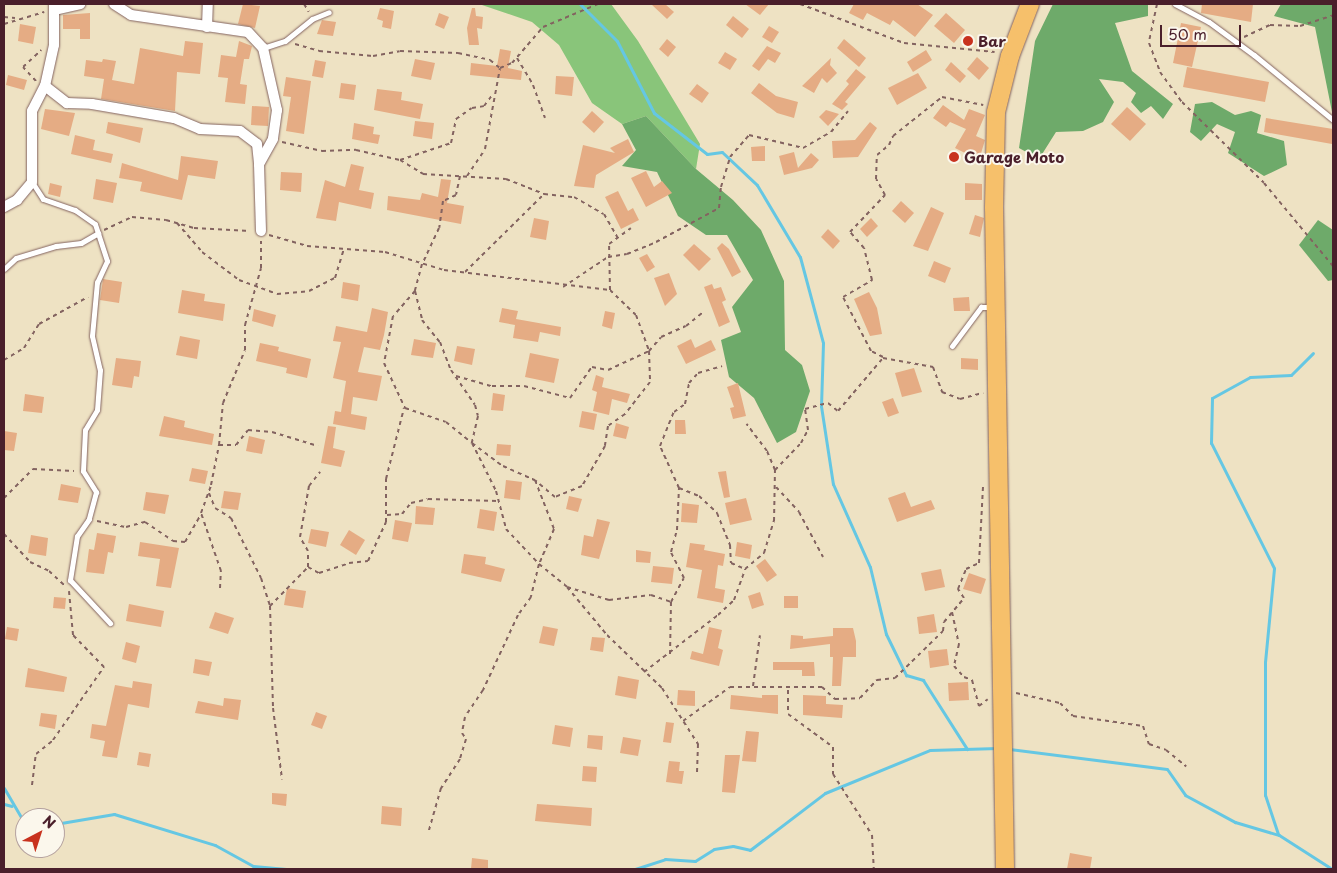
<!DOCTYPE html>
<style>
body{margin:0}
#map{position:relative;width:1337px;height:873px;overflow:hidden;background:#eee2c3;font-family:"Playpen Sans",sans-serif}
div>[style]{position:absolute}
.green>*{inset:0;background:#89c57a}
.forest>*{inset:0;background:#6eaa6a}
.stream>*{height:3px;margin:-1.5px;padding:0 1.5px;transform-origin:1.5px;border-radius:1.5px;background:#65c7e3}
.building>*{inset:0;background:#e5ac84}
.path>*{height:2px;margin-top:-1px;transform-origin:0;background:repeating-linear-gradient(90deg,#836360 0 4px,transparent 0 8px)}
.roads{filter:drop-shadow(0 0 1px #836360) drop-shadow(0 0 1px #836360)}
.lane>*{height:5px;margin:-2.5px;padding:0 2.5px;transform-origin:2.5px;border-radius:2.5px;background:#fff}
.street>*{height:10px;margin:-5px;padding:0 5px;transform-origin:5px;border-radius:5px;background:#fff}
.highway>*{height:18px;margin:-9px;padding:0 9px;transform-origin:9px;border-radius:9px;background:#f6c06b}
.dots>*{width:14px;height:14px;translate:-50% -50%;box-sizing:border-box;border:2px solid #fbf7ec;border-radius:50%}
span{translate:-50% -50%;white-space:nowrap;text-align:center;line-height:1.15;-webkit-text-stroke:4px #fbf7ec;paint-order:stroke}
.poi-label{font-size:15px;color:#4a1f2b;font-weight:700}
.left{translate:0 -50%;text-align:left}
.frame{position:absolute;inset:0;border:5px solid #4a1f2b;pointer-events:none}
.north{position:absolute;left:15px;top:808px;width:50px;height:50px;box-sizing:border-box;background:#fbf7ec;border:1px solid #b4a19f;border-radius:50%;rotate:40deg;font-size:14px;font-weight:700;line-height:20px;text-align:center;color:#4a1f2b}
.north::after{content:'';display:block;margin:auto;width:18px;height:22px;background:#c8321e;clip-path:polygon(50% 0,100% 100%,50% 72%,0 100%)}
.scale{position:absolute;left:1160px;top:25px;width:81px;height:22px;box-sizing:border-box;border:2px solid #4a1f2b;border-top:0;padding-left:6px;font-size:15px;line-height:18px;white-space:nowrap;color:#4a1f2b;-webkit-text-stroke:4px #fbf7ec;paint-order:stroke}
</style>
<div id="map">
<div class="green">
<div style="clip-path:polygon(479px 4px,611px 4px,638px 41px,700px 144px,696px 169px,646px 116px,622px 124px,592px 103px,559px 45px,532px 22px)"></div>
</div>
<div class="forest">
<div style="clip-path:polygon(1053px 4px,1148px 4px,1148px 16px,1115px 23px,1132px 71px,1173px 104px,1163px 119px,1151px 106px,1141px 113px,1131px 102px,1136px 93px,1123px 82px,1099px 79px,1114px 102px,1103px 122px,1083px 131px,1056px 132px,1039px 159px,1019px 148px,1035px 41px)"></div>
<div style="clip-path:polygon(1281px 4px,1333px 4px,1333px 117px,1315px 27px,1274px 16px)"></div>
<div style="clip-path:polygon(1212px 102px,1235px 115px,1251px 111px,1261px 115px,1257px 133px,1284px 141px,1287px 165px,1264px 176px,1228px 153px,1235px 132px,1217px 124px,1201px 141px,1190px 132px,1195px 104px)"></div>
<div style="clip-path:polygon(646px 116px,696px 169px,733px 200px,761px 230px,784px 281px,785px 350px,802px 365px,810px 391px,796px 432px,777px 443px,754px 398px,729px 377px,721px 340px,741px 332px,732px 307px,753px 280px,727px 235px,706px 235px,678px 216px,657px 172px,622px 166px,636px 150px,622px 124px)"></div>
<div style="clip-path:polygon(1318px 220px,1333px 230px,1333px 280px,1328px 281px,1299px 245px)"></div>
</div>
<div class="stream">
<div style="left:580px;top:4px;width:52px;rotate:45deg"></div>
<div style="left:617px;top:41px;width:81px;rotate:62.8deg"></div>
<div style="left:654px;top:113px;width:67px;rotate:37.7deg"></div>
<div style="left:707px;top:154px;width:15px;rotate:-8deg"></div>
<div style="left:722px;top:152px;width:48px;rotate:43.3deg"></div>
<div style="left:757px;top:185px;width:84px;rotate:59.2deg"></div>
<div style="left:800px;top:257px;width:89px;rotate:75deg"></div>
<div style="left:823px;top:343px;width:63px;rotate:91.8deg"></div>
<div style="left:821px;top:406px;width:79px;rotate:81.3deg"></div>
<div style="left:833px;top:484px;width:91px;rotate:66deg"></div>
<div style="left:870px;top:567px;width:69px;rotate:76.6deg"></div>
<div style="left:886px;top:634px;width:46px;rotate:64deg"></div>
<div style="left:906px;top:675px;width:18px;rotate:16deg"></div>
<div style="left:923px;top:680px;width:82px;rotate:57.5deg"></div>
<div style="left:1009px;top:749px;width:159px;rotate:7.2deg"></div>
<div style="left:1167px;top:769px;width:32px;rotate:55deg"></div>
<div style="left:1185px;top:795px;width:57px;rotate:28.4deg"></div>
<div style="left:1235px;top:822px;width:46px;rotate:16.5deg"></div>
<div style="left:1279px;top:835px;width:63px;rotate:32.7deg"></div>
<div style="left:4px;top:788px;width:42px;rotate:59.7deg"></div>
<div style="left:4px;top:804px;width:8px;rotate:14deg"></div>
<div style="left:55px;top:824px;width:60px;rotate:-9.6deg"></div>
<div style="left:114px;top:814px;width:106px;rotate:17.1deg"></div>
<div style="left:215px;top:845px;width:43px;rotate:28.9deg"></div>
<div style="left:253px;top:866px;width:36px;rotate:5deg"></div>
<div style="left:1278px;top:834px;width:41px;rotate:-108.4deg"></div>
<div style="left:1265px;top:795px;width:133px;rotate:-90deg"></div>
<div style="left:1265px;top:662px;width:94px;rotate:-84.5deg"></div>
<div style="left:1274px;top:568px;width:140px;rotate:-116.7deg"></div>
<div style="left:1211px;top:443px;width:45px;rotate:-88.7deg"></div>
<div style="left:1212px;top:398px;width:43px;rotate:-28.9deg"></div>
<div style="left:1250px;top:377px;width:41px;rotate:-2.8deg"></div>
<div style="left:1291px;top:375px;width:31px;rotate:-45deg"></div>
<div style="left:635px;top:869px;width:32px;rotate:-18deg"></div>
<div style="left:665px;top:859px;width:30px;rotate:4deg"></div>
<div style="left:695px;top:861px;width:22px;rotate:-32deg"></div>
<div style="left:714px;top:849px;width:19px;rotate:-9deg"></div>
<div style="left:733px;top:846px;width:17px;rotate:13deg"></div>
<div style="left:750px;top:850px;width:94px;rotate:-37.2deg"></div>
<div style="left:825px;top:793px;width:113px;rotate:-22.3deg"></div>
<div style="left:930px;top:750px;width:68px;rotate:-1.7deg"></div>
</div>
<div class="building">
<div style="clip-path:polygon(243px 4px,260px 6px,255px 28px,238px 24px)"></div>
<div style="clip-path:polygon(651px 4px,665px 4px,674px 12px,667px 19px)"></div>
<div style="clip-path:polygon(745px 4px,769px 4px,760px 15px)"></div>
<div style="clip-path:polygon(854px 4px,917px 4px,933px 15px,915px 37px,893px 20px,890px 25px,867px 13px,863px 20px,849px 13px)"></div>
<div style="clip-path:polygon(1202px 4px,1253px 4px,1251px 22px,1201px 13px)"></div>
<div style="clip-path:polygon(380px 8px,394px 11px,391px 29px,382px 27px,383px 21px,377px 19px)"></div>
<div style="clip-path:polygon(472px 8px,475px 8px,476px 16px,483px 17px,482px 29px,477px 28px,479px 45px,469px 45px,467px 28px)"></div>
<div style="clip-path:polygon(90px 13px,90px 39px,80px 39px,80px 29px,63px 29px,63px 15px)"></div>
<div style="clip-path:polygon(439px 13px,449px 17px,444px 29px,435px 25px)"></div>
<div style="clip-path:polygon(946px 13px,965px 30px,954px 43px,934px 26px)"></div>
<div style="clip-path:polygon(733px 16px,749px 29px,742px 38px,726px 25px)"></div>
<div style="clip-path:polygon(322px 20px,336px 22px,333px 36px,317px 34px)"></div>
<div style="clip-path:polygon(1181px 23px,1201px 27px,1192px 67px,1173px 63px)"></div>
<div style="clip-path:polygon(20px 24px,36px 27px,33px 44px,18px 41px)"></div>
<div style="clip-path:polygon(769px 26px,779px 32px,772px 43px,762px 37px)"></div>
<div style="clip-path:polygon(667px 39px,676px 47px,668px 57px,659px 49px)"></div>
<div style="clip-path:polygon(844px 39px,866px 58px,859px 67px,837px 48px)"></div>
<div style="clip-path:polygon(185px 41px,203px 43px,200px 74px,177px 72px,175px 111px,101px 99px,104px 79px,84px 76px,86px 60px,102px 62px,103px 59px,116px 61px,112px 80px,134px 84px,140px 48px,183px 56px)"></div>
<div style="clip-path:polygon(239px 41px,252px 46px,249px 59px,244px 59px,240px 84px,247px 85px,245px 104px,225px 102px,228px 78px,218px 77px,221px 55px,236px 57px)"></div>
<div style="clip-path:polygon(767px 46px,781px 53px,775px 63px,768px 59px,759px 71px,752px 66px)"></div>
<div style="clip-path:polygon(500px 49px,511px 51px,508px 68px,522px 71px,521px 80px,470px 75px,471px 63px,497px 66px)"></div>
<div style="clip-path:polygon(926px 50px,932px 60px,913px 72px,907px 62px)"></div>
<div style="clip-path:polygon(725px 52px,737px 59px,730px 70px,718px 63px)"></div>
<div style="clip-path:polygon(977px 57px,989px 68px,979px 80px,967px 69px)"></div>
<div style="clip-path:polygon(831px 58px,830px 65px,837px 73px,827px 83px,822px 78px,814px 93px,802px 86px)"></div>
<div style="clip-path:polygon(415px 59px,435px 63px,431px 80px,411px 76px)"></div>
<div style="clip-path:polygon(315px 60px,326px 62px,323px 78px,312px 76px)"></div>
<div style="clip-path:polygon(951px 62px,966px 76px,960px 83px,945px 70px)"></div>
<div style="clip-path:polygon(1187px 67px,1269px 82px,1265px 102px,1183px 87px)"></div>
<div style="clip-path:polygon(856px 69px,866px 77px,845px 102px,848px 104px,842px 110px,832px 104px,849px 84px,846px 81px)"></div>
<div style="clip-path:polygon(918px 73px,927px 88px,897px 105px,888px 88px)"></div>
<div style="clip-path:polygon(8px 75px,27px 80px,24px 90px,6px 85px)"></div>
<div style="clip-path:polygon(556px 76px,574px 77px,572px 96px,555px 94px)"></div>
<div style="clip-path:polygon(286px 77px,311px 81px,304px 134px,286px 131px,291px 97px,283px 96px)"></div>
<div style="clip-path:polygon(341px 83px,356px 85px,354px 100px,339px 98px)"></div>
<div style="clip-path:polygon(759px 83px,776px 96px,798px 102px,794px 118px,777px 113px,751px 93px)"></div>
<div style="clip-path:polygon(697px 84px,709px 93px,702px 103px,689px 94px)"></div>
<div style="clip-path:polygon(377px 89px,402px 92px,401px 100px,423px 104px,420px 119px,374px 110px)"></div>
<div style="clip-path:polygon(943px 105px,964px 120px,969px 109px,985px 115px,976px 136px,985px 140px,979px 160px,955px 148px,966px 129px,950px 122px,946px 127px,933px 118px)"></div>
<div style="clip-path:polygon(252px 106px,269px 107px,268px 126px,251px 125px)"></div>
<div style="clip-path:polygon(1127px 107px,1146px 124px,1130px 141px,1111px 124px)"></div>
<div style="clip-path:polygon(45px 109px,75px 113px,69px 136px,41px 129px)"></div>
<div style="clip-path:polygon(826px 110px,839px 114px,828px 126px,819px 117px)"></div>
<div style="clip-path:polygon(592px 111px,604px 122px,594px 133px,582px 122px)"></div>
<div style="clip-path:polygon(1266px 118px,1333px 129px,1332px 144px,1264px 132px)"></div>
<div style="clip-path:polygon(415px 121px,434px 123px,432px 139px,413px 136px)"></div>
<div style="clip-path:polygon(108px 122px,143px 128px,140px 143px,106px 133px)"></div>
<div style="clip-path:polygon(870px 122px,877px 128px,858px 157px,833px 158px,832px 141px,855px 140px)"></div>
<div style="clip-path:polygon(354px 123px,374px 127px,373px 134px,380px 135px,378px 144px,352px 139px)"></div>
<div style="clip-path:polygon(75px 135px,95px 140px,93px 150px,113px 154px,111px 163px,71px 154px)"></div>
<div style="clip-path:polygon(628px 139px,634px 152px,596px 175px,594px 188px,574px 186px,583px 145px,615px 153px,610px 148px)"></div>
<div style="clip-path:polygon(765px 146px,765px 161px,752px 161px,751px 147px)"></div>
<div style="clip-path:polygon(794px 152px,798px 168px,811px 153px,819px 160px,812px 168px,784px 175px,779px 156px)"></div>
<div style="clip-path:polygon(181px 156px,218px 161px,215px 179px,188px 175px,182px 200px,140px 191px,142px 182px,119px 178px,122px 163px,178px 180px)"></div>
<div style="clip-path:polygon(351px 164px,364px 167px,359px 190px,374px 193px,371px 209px,339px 202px,336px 221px,316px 218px,325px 180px,345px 187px)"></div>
<div style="clip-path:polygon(646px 171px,654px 187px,662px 181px,672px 193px,646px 207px,631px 178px)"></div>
<div style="clip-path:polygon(281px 172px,302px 173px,301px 192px,280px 190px)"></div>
<div style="clip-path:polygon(96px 179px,117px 183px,113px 203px,93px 199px)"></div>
<div style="clip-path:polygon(441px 179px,451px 180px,447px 203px,464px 206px,461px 224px,387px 210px,388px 196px,420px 200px,422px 193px,438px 197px)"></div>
<div style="clip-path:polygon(50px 183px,62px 186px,60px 197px,48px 194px)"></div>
<div style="clip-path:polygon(965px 183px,982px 184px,982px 200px,965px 200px)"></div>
<div style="clip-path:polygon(618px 191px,628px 211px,633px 208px,639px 220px,621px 229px,605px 197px)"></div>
<div style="clip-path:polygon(901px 201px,914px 213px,905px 223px,892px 211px)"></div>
<div style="clip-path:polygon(931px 207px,944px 213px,928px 251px,913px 246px)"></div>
<div style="clip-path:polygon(975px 215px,984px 218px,980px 237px,969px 234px)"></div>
<div style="clip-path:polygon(534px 218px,549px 221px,546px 240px,530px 237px)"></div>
<div style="clip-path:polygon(871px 218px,878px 226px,867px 237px,860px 229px)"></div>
<div style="clip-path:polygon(828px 229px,840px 241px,833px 249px,821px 237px)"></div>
<div style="clip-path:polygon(722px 243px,729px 249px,741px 272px,732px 277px,717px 248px)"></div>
<div style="clip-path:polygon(694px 244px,711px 259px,699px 271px,683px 255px)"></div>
<div style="clip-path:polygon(647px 254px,655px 267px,647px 272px,639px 258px)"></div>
<div style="clip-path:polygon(934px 261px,951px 268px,945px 283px,928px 276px)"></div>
<div style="clip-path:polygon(669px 273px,677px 294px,665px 306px,654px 278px)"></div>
<div style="clip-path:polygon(103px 279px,122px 282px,119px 303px,100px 300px)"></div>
<div style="clip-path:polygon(343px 282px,360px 285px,358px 301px,341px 298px)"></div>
<div style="clip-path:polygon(712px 284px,714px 289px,721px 287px,726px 300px,722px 302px,730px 322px,719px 327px,704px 287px)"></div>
<div style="clip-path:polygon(182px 290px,205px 294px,204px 301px,225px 304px,223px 321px,178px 313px)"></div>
<div style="clip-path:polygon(869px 292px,877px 308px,882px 334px,870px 336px,854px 299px)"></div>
<div style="clip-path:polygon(969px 297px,970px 311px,954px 311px,953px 298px)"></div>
<div style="clip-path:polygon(372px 308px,388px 312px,384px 335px,380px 350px,364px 347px,358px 372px,382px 376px,377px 401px,353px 397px,351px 414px,367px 417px,365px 430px,333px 424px,335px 411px,341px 412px,346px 381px,333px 378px,341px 342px,333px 341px,336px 326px,367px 332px)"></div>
<div style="clip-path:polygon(502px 308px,518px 311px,516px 319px,561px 327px,560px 336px,540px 332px,538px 342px,513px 338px,515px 325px,499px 322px)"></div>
<div style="clip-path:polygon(254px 309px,276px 315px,273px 327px,252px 321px)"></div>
<div style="clip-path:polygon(605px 311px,615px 313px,612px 329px,602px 326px)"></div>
<div style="clip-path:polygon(180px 336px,200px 340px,197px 359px,176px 355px)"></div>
<div style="clip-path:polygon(414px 339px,436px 343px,433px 358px,411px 355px)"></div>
<div style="clip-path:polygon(691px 339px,695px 348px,711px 340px,716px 350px,686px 364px,677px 346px)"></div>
<div style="clip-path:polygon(260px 343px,279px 347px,278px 351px,311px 359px,307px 378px,286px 373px,287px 368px,256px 361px)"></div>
<div style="clip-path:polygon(457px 346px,475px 349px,472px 365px,454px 361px)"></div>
<div style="clip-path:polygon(530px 353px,559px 359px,554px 383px,525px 377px)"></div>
<div style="clip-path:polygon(116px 358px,141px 361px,139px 377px,134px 376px,132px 388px,112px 385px)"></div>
<div style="clip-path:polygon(961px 358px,978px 359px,978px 370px,961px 369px)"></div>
<div style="clip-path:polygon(914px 368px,922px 392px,902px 397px,895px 373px)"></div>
<div style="clip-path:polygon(596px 375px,604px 378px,602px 387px,630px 394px,627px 403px,612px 399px,609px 415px,593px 411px,597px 392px,592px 390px)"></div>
<div style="clip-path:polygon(738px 383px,746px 416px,733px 419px,730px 408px,734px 407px,727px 387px)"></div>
<div style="clip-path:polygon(493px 393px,505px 395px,503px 411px,491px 410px)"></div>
<div style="clip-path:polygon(25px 394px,44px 397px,42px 413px,23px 411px)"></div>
<div style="clip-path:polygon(893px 398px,899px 413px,888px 417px,882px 402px)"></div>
<div style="clip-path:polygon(582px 411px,597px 414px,594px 430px,579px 427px)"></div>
<div style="clip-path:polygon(164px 416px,185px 421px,184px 427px,214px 434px,212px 445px,159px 436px)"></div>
<div style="clip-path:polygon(675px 420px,685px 420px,686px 434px,675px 434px)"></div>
<div style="clip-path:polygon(616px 423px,629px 427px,626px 439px,613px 436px)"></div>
<div style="clip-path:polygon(328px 426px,336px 427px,333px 448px,345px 451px,341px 467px,321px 463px)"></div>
<div style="clip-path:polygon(4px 431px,17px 433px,14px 451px,4px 450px)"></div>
<div style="clip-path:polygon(249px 436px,265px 440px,262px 454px,246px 451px)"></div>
<div style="clip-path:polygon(497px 444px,511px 445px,510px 456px,496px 455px)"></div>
<div style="clip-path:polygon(192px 468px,208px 471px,205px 484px,189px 481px)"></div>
<div style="clip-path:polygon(726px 471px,730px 497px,724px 498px,718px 472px)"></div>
<div style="clip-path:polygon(506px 480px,522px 482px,520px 500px,504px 498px)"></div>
<div style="clip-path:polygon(61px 484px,81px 488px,78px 503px,58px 500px)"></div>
<div style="clip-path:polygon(224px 491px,241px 493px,238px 510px,221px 508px)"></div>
<div style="clip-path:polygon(146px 492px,169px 495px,165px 514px,143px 510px)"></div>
<div style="clip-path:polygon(905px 492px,911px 507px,931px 500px,935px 509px,897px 522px,888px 498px)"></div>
<div style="clip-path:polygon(569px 496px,582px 499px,578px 512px,566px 509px)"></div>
<div style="clip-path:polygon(746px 498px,752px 520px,730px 525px,725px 503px)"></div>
<div style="clip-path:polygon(682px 503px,699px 505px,697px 523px,681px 522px)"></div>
<div style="clip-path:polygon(416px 506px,435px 508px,433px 525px,415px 524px)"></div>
<div style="clip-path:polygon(480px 509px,497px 512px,494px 531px,477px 528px)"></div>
<div style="clip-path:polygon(597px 519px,610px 522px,599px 559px,581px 555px,584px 535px,593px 537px)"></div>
<div style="clip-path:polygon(395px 520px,412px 523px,408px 542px,392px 539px)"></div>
<div style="clip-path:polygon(311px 529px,329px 532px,326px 547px,308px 543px)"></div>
<div style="clip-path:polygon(349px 530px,365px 540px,356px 555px,340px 545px)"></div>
<div style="clip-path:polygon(97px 533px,116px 536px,113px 553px,108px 552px,104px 574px,86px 572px,89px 549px,94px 550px)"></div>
<div style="clip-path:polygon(31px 535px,48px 538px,46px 556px,28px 553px)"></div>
<div style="clip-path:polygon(140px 542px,179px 548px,171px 588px,156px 586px,160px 559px,138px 556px)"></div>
<div style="clip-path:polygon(737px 542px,752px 545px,750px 559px,735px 556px)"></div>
<div style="clip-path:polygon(690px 543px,705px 545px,704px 550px,725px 554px,723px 566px,718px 565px,715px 588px,725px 590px,723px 603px,697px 598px,702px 570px,686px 567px)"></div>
<div style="clip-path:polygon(636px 550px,651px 552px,650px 563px,636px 562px)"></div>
<div style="clip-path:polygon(464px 554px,486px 557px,485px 564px,505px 569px,501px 582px,461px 573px)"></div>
<div style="clip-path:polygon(765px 559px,777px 575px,767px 582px,756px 566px)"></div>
<div style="clip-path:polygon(653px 566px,674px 568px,672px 584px,651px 582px)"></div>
<div style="clip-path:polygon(941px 569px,945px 587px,925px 591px,921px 573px)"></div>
<div style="clip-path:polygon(969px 573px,986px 579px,981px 594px,963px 589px)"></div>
<div style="clip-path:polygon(287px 588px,306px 591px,303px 608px,284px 605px)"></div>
<div style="clip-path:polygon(760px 592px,764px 605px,752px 609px,748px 596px)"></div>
<div style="clip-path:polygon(784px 596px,798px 596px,798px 608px,784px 608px)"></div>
<div style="clip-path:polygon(54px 597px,66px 598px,65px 609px,53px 608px)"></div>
<div style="clip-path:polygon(129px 604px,164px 611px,161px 627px,126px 621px)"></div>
<div style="clip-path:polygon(215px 612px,234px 618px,228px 634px,209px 628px)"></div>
<div style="clip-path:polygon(934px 614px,937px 632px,919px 634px,917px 617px)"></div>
<div style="clip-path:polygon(543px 626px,558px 629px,554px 646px,539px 643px)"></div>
<div style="clip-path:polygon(7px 627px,19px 629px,17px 641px,5px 639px)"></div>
<div style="clip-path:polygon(709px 627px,722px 630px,718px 648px,723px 650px,719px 666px,690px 659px,692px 651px,703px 654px)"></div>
<div style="clip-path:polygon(833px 628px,853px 628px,856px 641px,856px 657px,843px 657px,841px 686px,832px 686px,833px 657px,830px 657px,830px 644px,790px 649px,791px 635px,803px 636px,803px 639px,833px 636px)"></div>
<div style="clip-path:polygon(592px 637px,605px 638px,603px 652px,590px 650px)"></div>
<div style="clip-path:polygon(126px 642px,140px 646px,136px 663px,122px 659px)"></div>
<div style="clip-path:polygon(947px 649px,949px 665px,930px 668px,928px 651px)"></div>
<div style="clip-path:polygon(195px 659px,212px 662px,209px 676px,193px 673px)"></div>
<div style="clip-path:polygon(773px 662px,814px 662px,815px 676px,802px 676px,802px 670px,773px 670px)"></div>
<div style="clip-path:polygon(28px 668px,67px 677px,64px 692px,25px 687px)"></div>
<div style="clip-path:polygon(618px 676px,639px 680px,636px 699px,615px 695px)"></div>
<div style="clip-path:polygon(133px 681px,152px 684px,149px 708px,128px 704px,117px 758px,102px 756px,105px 741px,90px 738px,92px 724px,106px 726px,115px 685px,132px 688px)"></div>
<div style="clip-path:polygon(968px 682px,969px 700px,949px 701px,948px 683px)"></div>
<div style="clip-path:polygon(678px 690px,695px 691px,695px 706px,677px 705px)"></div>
<div style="clip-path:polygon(731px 695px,762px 698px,762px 695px,778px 695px,778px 714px,730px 709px)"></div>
<div style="clip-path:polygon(803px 695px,826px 696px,826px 704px,843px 705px,842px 718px,803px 715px)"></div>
<div style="clip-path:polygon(224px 698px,241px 700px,238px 720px,195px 713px,198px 701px,223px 706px)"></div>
<div style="clip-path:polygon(316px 712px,327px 716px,322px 729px,311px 725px)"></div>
<div style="clip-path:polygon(41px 713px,57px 715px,55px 729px,39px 726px)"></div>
<div style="clip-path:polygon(666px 722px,674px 723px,671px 743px,663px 742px)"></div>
<div style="clip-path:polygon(555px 725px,573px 728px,570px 747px,552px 744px)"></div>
<div style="clip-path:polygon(746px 731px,759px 732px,756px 762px,742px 761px)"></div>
<div style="clip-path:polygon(588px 735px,603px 736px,602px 750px,587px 748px)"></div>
<div style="clip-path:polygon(623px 737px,641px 740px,638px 756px,620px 753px)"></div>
<div style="clip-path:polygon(139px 752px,151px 754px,149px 767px,137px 765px)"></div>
<div style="clip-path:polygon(725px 755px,740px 755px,735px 793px,722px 792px)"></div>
<div style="clip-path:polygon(669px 761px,680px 762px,679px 771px,684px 771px,682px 784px,666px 782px)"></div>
<div style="clip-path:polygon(583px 766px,597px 767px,596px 782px,582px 781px)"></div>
<div style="clip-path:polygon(272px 793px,287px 794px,286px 806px,272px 804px)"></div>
<div style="clip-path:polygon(537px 804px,592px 808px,591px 826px,535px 821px)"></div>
<div style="clip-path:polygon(382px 806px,402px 808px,401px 826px,381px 824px)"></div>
<div style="clip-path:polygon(1070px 853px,1092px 857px,1090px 869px,1067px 869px)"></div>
<div style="clip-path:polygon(472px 858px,488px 860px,488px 869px,471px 869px)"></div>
</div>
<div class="path">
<div style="left:304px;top:4px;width:9px;rotate:58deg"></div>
<div style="left:800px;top:4px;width:111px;rotate:20.6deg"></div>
<div style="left:904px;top:43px;width:91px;rotate:5.6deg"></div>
<div style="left:1157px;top:4px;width:40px;rotate:102deg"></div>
<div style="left:1149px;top:43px;width:31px;rotate:69deg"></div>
<div style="left:1160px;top:72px;width:37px;rotate:54deg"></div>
<div style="left:1182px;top:102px;width:115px;rotate:44.6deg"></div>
<div style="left:1264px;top:183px;width:108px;rotate:50.3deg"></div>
<div style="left:4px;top:17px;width:11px;rotate:5deg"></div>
<div style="left:4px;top:24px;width:42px;rotate:-16.7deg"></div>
<div style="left:1244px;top:37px;width:29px;rotate:-25deg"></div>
<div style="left:1270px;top:25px;width:30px;rotate:2deg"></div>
<div style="left:1300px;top:26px;width:35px;rotate:-18deg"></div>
<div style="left:295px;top:44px;width:25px;rotate:16deg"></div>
<div style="left:319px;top:51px;width:54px;rotate:5.3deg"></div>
<div style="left:373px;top:56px;width:27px;rotate:-10deg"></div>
<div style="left:400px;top:51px;width:58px;rotate:2deg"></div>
<div style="left:458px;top:53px;width:33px;rotate:12deg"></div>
<div style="left:490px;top:60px;width:13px;rotate:39deg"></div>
<div style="left:517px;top:58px;width:31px;rotate:59deg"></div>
<div style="left:533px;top:85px;width:35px;rotate:70deg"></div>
<div style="left:36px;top:81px;width:19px;rotate:-133deg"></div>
<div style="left:23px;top:67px;width:25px;rotate:-43deg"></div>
<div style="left:282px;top:142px;width:41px;rotate:12.7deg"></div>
<div style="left:322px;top:151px;width:34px;rotate:-2deg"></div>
<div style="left:356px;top:150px;width:45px;rotate:12.8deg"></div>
<div style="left:400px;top:160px;width:54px;rotate:-18.4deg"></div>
<div style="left:451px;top:143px;width:25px;rotate:-78deg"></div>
<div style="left:456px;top:119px;width:19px;rotate:-35deg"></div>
<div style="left:472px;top:108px;width:12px;rotate:-9deg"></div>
<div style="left:484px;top:106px;width:15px;rotate:-53deg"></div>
<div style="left:400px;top:160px;width:27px;rotate:31deg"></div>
<div style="left:423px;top:174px;width:83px;rotate:3.4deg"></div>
<div style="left:506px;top:179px;width:41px;rotate:21.5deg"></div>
<div style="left:544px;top:194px;width:30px;rotate:6deg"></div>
<div style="left:574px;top:197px;width:34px;rotate:30deg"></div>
<div style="left:604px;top:214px;width:28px;rotate:60deg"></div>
<div style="left:460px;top:176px;width:19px;rotate:102deg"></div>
<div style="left:456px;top:195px;width:14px;rotate:155deg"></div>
<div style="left:443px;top:201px;width:27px;rotate:98deg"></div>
<div style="left:439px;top:228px;width:40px;rotate:115deg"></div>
<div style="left:422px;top:264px;width:28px;rotate:105deg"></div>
<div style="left:415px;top:291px;width:33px;rotate:131deg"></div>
<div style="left:393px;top:316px;width:48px;rotate:100.8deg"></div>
<div style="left:384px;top:363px;width:50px;rotate:65deg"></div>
<div style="left:405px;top:408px;width:43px;rotate:18.9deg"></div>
<div style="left:446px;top:422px;width:33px;rotate:39deg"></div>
<div style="left:472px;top:443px;width:54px;rotate:63.4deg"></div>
<div style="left:496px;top:491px;width:39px;rotate:75deg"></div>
<div style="left:506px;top:529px;width:48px;rotate:46.7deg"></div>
<div style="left:539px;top:564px;width:36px;rotate:39deg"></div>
<div style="left:567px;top:587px;width:62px;rotate:50.2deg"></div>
<div style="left:607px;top:635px;width:76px;rotate:43.9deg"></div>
<div style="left:662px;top:688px;width:67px;rotate:57.3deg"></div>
<div style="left:698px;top:744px;width:32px;rotate:92deg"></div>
<div style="left:467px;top:176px;width:32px;rotate:-56deg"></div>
<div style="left:485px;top:149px;width:82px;rotate:-79.5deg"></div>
<div style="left:500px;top:68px;width:13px;rotate:-23deg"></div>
<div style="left:512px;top:63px;width:48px;rotate:-49.3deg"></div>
<div style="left:543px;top:27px;width:60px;rotate:-22.7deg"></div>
<div style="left:177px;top:223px;width:38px;rotate:49deg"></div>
<div style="left:202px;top:252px;width:46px;rotate:37.1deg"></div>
<div style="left:239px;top:280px;width:40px;rotate:20.2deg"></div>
<div style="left:277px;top:294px;width:32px;rotate:-5deg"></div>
<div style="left:309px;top:291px;width:29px;rotate:-27deg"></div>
<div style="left:335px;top:278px;width:31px;rotate:-73deg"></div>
<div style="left:104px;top:230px;width:31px;rotate:-25deg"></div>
<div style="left:132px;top:217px;width:34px;rotate:5deg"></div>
<div style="left:166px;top:220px;width:29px;rotate:16deg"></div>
<div style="left:194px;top:228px;width:56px;rotate:3.1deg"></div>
<div style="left:269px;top:235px;width:40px;rotate:16deg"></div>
<div style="left:307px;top:246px;width:78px;rotate:4.4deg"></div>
<div style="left:385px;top:252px;width:62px;rotate:17deg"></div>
<div style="left:444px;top:270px;width:167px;rotate:6.9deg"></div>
<div style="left:610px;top:290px;width:36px;rotate:44deg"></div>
<div style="left:636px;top:315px;width:38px;rotate:70deg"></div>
<div style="left:649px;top:351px;width:31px;rotate:88deg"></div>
<div style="left:650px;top:382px;width:41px;rotate:128deg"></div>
<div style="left:625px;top:414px;width:21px;rotate:145deg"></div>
<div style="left:608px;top:426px;width:20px;rotate:99deg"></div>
<div style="left:605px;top:446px;width:46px;rotate:119.9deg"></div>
<div style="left:582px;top:486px;width:29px;rotate:158deg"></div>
<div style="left:555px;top:497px;width:26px;rotate:-140deg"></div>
<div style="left:465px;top:272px;width:111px;rotate:-44.6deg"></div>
<div style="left:563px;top:287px;width:54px;rotate:-33.7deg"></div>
<div style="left:608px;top:257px;width:19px;rotate:-9deg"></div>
<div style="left:627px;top:254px;width:31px;rotate:-22deg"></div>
<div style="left:656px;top:242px;width:72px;rotate:-28.4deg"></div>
<div style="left:719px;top:208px;width:21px;rotate:-85deg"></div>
<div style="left:721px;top:187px;width:31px;rotate:-73deg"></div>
<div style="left:730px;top:157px;width:29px;rotate:-49deg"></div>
<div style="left:749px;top:135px;width:56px;rotate:13.5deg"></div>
<div style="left:803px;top:148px;width:32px;rotate:-30deg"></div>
<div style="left:831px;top:132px;width:27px;rotate:-51deg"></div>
<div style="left:610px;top:290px;width:46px;rotate:-91.2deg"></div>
<div style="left:609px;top:244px;width:27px;rotate:-36deg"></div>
<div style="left:415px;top:291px;width:30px;rotate:76deg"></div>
<div style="left:422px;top:320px;width:28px;rotate:51deg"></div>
<div style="left:440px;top:342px;width:30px;rotate:69deg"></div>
<div style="left:451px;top:370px;width:42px;rotate:55.6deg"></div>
<div style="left:475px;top:405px;width:11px;rotate:75deg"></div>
<div style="left:478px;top:416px;width:28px;rotate:103deg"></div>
<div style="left:472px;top:443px;width:39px;rotate:37deg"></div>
<div style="left:503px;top:466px;width:35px;rotate:24deg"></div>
<div style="left:535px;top:480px;width:53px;rotate:68.8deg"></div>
<div style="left:554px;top:529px;width:38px;rotate:113deg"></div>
<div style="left:539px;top:564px;width:34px;rotate:104deg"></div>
<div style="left:531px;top:597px;width:22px;rotate:126deg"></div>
<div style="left:518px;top:615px;width:83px;rotate:115deg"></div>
<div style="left:483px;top:690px;width:32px;rotate:124deg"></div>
<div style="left:465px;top:717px;width:16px;rotate:101deg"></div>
<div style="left:462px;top:733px;width:7px;rotate:56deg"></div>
<div style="left:466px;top:739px;width:21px;rotate:107deg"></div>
<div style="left:460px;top:759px;width:35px;rotate:123deg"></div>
<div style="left:441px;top:788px;width:44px;rotate:105.9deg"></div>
<div style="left:883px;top:357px;width:13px;rotate:-153deg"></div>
<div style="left:871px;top:351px;width:61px;rotate:-117.4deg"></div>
<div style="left:843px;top:297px;width:34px;rotate:-30deg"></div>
<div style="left:872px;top:280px;width:33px;rotate:-104deg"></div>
<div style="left:864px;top:248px;width:21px;rotate:-131deg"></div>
<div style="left:850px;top:232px;width:51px;rotate:-46.6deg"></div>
<div style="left:885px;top:195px;width:18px;rotate:-119deg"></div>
<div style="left:876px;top:179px;width:24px;rotate:-88deg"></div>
<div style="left:877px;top:155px;width:16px;rotate:-40deg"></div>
<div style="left:889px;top:145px;width:10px;rotate:-66deg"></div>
<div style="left:893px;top:136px;width:63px;rotate:-38.5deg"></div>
<div style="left:942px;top:97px;width:42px;rotate:11deg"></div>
<div style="left:4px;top:360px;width:23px;rotate:-31deg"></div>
<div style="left:24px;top:348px;width:28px;rotate:-58deg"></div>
<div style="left:39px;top:324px;width:56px;rotate:-28.9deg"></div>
<div style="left:456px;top:376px;width:37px;rotate:16deg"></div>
<div style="left:492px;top:386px;width:32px"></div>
<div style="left:524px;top:386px;width:48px;rotate:14.6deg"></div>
<div style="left:570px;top:398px;width:38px;rotate:-55deg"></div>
<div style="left:592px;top:367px;width:16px;rotate:11deg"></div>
<div style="left:608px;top:370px;width:45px;rotate:-24.9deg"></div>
<div style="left:649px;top:351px;width:18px;rotate:-49deg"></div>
<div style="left:661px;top:337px;width:27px;rotate:-24deg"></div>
<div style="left:686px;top:326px;width:21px;rotate:-39deg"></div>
<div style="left:219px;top:445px;width:17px"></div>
<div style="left:236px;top:445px;width:19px;rotate:-51deg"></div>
<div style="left:248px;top:430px;width:24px;rotate:5deg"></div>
<div style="left:272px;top:432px;width:48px;rotate:16.9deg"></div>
<div style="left:775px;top:470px;width:37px;rotate:-46deg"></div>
<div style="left:801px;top:443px;width:15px;rotate:-62deg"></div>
<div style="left:808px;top:430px;width:21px;rotate:-98deg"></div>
<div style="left:805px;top:409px;width:24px;rotate:-15deg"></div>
<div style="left:828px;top:403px;width:13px;rotate:39deg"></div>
<div style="left:838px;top:411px;width:70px;rotate:-49.7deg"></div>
<div style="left:883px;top:358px;width:51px;rotate:10.2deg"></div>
<div style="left:933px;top:367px;width:27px;rotate:70deg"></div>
<div style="left:942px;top:392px;width:19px;rotate:21deg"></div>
<div style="left:960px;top:399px;width:24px;rotate:-15deg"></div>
<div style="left:776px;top:487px;width:34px;rotate:47deg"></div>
<div style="left:799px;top:512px;width:51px;rotate:61.9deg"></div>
<div style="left:679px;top:488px;width:22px;rotate:22deg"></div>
<div style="left:699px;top:496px;width:25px;rotate:43deg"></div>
<div style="left:717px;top:513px;width:35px;rotate:68deg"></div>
<div style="left:730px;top:545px;width:18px;rotate:87deg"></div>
<div style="left:731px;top:563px;width:15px;rotate:23deg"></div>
<div style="left:209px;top:493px;width:16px;rotate:68deg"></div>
<div style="left:215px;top:508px;width:19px;rotate:32deg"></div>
<div style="left:231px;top:518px;width:67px;rotate:63.4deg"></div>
<div style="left:261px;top:578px;width:29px;rotate:72deg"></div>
<div style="left:270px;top:606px;width:102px;rotate:88.3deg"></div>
<div style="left:273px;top:708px;width:72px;rotate:82.8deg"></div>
<div style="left:4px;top:498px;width:41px;rotate:-45deg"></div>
<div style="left:33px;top:469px;width:41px;rotate:2.8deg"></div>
<div style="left:387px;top:515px;width:15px;rotate:-4deg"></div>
<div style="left:402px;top:514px;width:14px;rotate:-51deg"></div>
<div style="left:411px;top:503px;width:17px;rotate:-13deg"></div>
<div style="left:428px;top:499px;width:70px;rotate:1.6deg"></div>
<div style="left:97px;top:521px;width:30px;rotate:12deg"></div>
<div style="left:126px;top:527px;width:20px;rotate:-15deg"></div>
<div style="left:145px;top:522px;width:34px;rotate:34deg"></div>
<div style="left:173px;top:541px;width:12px;rotate:5deg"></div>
<div style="left:185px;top:542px;width:32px;rotate:-60deg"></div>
<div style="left:4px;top:534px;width:38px;rotate:47deg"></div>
<div style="left:30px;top:562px;width:21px;rotate:25deg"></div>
<div style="left:49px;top:571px;width:21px;rotate:43deg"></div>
<div style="left:308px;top:567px;width:13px;rotate:29deg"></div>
<div style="left:319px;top:573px;width:32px;rotate:-18deg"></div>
<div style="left:349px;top:563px;width:19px;rotate:-6deg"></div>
<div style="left:368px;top:561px;width:43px;rotate:-65.2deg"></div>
<div style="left:386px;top:522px;width:43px;rotate:-90deg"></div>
<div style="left:386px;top:479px;width:73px;rotate:-75.8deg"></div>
<div style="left:567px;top:587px;width:44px;rotate:17.2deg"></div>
<div style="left:609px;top:600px;width:42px;rotate:-6.8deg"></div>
<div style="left:651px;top:595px;width:21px;rotate:19deg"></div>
<div style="left:671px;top:602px;width:52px;rotate:91.1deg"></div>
<div style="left:220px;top:588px;width:17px;rotate:-87deg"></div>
<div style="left:221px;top:571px;width:61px;rotate:-109deg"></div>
<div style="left:201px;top:513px;width:30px;rotate:-70deg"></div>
<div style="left:211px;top:485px;width:41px;rotate:-78.7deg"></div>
<div style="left:219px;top:445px;width:42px;rotate:-84.6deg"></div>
<div style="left:223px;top:403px;width:57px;rotate:-67.5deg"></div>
<div style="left:245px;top:350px;width:25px;rotate:-90deg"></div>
<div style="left:245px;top:325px;width:59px;rotate:-74.3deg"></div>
<div style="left:261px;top:268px;width:27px;rotate:-90deg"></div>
<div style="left:671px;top:602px;width:27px;rotate:-62deg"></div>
<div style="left:684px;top:578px;width:29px;rotate:-117deg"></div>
<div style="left:671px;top:552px;width:23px;rotate:-75deg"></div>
<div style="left:677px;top:530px;width:42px;rotate:-87.3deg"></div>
<div style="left:679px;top:488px;width:46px;rotate:-114.3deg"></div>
<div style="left:660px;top:446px;width:37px;rotate:-68deg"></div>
<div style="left:674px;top:412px;width:14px;rotate:-36deg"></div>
<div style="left:685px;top:404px;width:21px;rotate:-79deg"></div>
<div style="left:689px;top:383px;width:13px;rotate:-48deg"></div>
<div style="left:698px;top:373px;width:25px;rotate:-16deg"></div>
<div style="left:270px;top:606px;width:54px;rotate:-45.7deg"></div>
<div style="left:308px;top:567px;width:16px;rotate:-90deg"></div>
<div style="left:308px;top:551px;width:16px;rotate:-120deg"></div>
<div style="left:300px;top:537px;width:52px;rotate:-80deg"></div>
<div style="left:309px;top:486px;width:18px;rotate:-52deg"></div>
<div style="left:952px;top:612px;width:33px;rotate:78deg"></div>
<div style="left:959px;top:644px;width:23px;rotate:103deg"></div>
<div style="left:954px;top:666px;width:15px;rotate:48deg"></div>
<div style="left:964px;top:677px;width:9px;rotate:21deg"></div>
<div style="left:972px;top:680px;width:27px;rotate:75deg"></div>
<div style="left:979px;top:706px;width:11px;rotate:-38deg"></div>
<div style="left:644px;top:672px;width:93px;rotate:-37.6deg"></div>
<div style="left:718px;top:615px;width:22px;rotate:-43deg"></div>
<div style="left:734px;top:600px;width:33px;rotate:-70deg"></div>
<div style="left:745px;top:569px;width:25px;rotate:-40deg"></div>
<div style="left:764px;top:553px;width:34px;rotate:-73deg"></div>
<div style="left:774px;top:521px;width:51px;rotate:-88.9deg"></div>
<div style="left:775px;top:470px;width:21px;rotate:-113deg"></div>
<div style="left:767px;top:451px;width:34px;rotate:-127deg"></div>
<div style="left:753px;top:686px;width:51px;rotate:-82.2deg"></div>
<div style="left:788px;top:690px;width:24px;rotate:90deg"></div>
<div style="left:788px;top:714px;width:56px;rotate:36.3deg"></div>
<div style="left:833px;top:747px;width:27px;rotate:90deg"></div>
<div style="left:833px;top:774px;width:72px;rotate:57.4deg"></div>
<div style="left:872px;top:835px;width:34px;rotate:87deg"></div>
<div style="left:1016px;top:693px;width:45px;rotate:12.8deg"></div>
<div style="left:1060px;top:703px;width:18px;rotate:45deg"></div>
<div style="left:1073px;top:716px;width:71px;rotate:8.1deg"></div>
<div style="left:1143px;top:726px;width:19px;rotate:72deg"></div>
<div style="left:1149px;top:744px;width:18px;rotate:19deg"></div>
<div style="left:1166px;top:750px;width:26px;rotate:39deg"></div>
<div style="left:683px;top:721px;width:58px;rotate:-35.9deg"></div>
<div style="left:730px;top:687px;width:92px"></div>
<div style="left:822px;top:687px;width:18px;rotate:43deg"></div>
<div style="left:835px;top:699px;width:25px;rotate:-2deg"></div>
<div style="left:860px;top:698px;width:25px;rotate:-47deg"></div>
<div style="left:877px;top:680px;width:18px;rotate:-6deg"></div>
<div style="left:895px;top:678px;width:67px;rotate:-44.4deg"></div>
<div style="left:943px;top:631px;width:9px;rotate:-84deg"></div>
<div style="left:944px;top:622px;width:31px;rotate:-50deg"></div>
<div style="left:964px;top:598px;width:11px;rotate:-124deg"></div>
<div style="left:958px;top:589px;width:22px;rotate:-68deg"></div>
<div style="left:966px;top:569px;width:14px;rotate:-25deg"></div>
<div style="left:979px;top:563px;width:77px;rotate:-87deg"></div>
<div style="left:32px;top:785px;width:31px;rotate:-83deg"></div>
<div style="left:36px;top:754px;width:22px;rotate:-39deg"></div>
<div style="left:53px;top:740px;width:89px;rotate:-55.1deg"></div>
<div style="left:104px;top:667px;width:45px;rotate:-134.1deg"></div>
<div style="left:73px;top:635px;width:44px;rotate:-95.2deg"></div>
</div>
<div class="roads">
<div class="lane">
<div style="left:1175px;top:4px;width:38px;rotate:28deg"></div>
<div style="left:1209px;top:22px;width:56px;rotate:36.3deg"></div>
<div style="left:1254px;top:55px;width:102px;rotate:39.4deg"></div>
<div style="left:263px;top:48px;width:23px;rotate:-18deg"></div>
<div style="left:285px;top:41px;width:35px;rotate:-39deg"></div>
<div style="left:312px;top:19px;width:18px;rotate:-22deg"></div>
<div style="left:32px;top:182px;width:20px;rotate:57deg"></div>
<div style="left:43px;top:199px;width:34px;rotate:19deg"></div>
<div style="left:75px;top:210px;width:24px;rotate:35deg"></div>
<div style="left:95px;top:224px;width:39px;rotate:72deg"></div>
<div style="left:107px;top:261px;width:23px;rotate:115deg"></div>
<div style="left:97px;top:282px;width:54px;rotate:95.3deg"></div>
<div style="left:92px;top:336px;width:35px;rotate:77deg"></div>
<div style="left:100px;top:370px;width:40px;rotate:94.3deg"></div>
<div style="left:97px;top:410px;width:23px;rotate:121deg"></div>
<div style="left:85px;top:430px;width:41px;rotate:92.8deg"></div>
<div style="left:83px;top:471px;width:25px;rotate:58deg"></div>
<div style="left:96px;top:492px;width:28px;rotate:105deg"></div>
<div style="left:89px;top:519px;width:21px;rotate:125deg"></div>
<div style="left:77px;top:536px;width:45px;rotate:99deg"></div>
<div style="left:70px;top:580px;width:59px;rotate:47.1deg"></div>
<div style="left:4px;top:269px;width:16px;rotate:-43deg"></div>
<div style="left:16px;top:258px;width:42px;rotate:-16.7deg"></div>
<div style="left:56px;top:246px;width:25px;rotate:-7deg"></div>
<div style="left:81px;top:243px;width:20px;rotate:-30deg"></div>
<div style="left:952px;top:346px;width:49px;rotate:-53.4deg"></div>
<div style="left:981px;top:307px;width:12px"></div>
</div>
<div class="street">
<div style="left:114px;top:4px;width:20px;rotate:33deg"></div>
<div style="left:131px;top:15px;width:118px;rotate:8.3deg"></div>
<div style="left:248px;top:32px;width:22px;rotate:47deg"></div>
<div style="left:263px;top:48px;width:64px;rotate:77.3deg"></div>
<div style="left:277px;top:110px;width:29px;rotate:98deg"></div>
<div style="left:273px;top:139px;width:29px;rotate:119deg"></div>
<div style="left:259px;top:164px;width:67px;rotate:88.3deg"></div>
<div style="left:55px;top:10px;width:26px;rotate:-13deg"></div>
<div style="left:207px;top:27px;width:23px;rotate:-88deg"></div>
<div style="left:45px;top:86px;width:28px;rotate:38deg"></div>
<div style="left:67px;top:103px;width:25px;rotate:2deg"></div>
<div style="left:92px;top:104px;width:83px;rotate:9.7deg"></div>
<div style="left:174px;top:118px;width:28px;rotate:23deg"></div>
<div style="left:200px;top:129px;width:40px;rotate:2.9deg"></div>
<div style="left:240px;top:131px;width:21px;rotate:37deg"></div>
<div style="left:257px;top:144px;width:20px;rotate:84deg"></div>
<div style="left:4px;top:207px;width:15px;rotate:-28deg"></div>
<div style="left:17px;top:200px;width:23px;rotate:-50deg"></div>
<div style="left:32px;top:182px;width:71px;rotate:-90deg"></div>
<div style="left:32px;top:111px;width:28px;rotate:-63deg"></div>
<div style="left:45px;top:86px;width:42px;rotate:-77.6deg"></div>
<div style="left:54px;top:45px;width:41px;rotate:-90deg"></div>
</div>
<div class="highway">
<div style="left:1005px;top:869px;width:661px;rotate:-90.95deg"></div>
<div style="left:994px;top:208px;width:96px;rotate:-88.8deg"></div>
<div style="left:996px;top:112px;width:58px;rotate:-76deg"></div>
<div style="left:1010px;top:56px;width:56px;rotate:-69deg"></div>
</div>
</div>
<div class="dots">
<div style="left:968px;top:41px;background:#c8321e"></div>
<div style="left:954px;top:157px;background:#c8321e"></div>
</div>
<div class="poi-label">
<span class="left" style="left:978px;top:41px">Bar</span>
<span class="left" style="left:964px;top:157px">Garage Moto</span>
</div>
<div class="frame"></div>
<div class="north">N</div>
<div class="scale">50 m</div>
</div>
